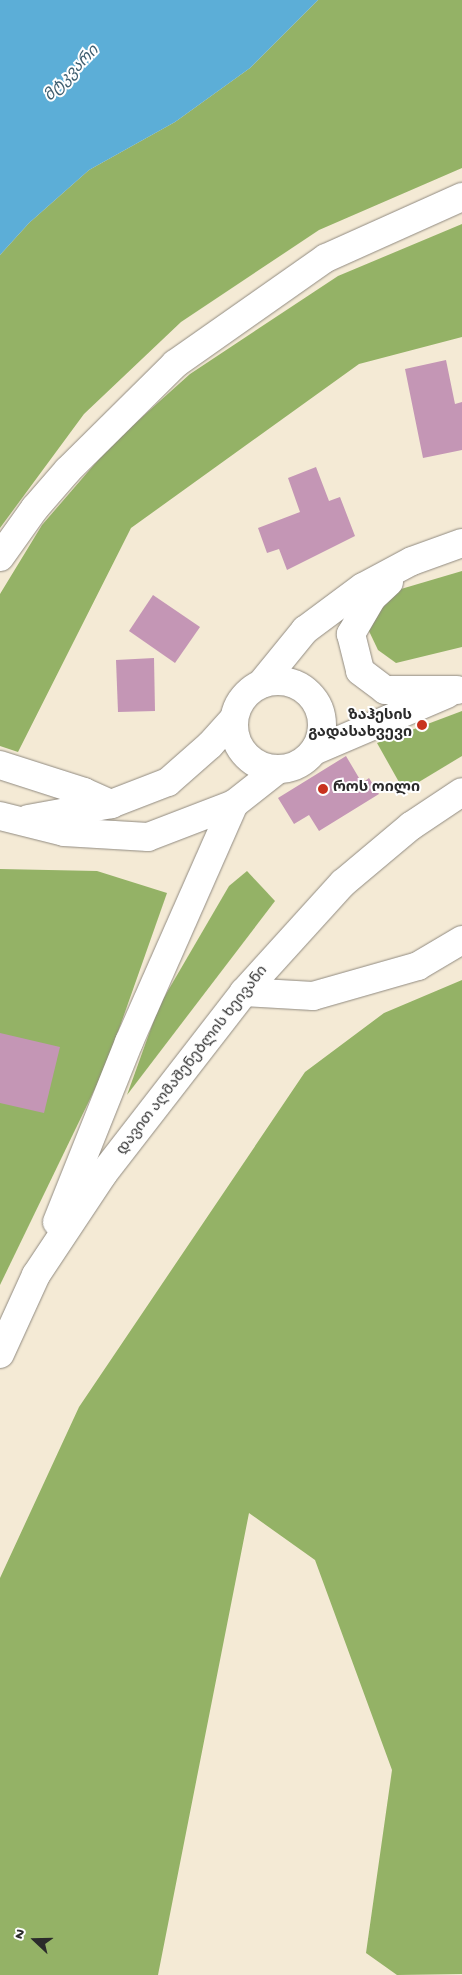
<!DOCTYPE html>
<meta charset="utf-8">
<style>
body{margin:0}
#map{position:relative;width:462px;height:1975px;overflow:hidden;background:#f4ead5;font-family:"Gochi Hand","Noto Sans Georgian",sans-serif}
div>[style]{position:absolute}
.forest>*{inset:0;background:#94b266}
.water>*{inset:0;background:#5caed7}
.building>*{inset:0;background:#c496b5}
.roads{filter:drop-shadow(0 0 1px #908a80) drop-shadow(0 0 1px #908a80)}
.minor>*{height:28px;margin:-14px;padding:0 14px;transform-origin:14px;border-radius:14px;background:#fff}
.major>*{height:28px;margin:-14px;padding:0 14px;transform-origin:14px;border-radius:14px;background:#fff}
.major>.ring{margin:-14px;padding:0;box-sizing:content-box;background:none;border:28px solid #fff;border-radius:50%}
.highway>*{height:28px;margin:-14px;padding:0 14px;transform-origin:14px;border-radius:14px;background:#fff}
.dots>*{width:14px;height:14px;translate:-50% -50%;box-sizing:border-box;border:2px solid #fff;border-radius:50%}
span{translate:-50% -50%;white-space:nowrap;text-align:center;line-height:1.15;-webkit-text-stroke:4px #fff;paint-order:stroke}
.poi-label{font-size:15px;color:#2b2b2b;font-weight:700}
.right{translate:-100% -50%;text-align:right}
.left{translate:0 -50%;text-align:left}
.street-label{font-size:15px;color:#2b2b2b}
.water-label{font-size:16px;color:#3f5f70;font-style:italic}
.north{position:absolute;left:10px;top:1915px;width:50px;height:50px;-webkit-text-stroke:4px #fff;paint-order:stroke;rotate:291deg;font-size:14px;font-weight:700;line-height:20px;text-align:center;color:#2b2b2b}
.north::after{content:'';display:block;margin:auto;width:18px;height:22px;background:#2b2b2b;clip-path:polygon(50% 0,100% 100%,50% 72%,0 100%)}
</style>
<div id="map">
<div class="forest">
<div style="clip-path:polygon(318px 0,462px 0,462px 168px,319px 230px,181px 322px,84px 414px,0 528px,0 255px,29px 223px,89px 170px,175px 122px,250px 68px)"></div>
<div style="clip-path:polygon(462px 224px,462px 337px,359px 364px,131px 528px,18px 752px,0 746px,0 594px,42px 525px,112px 444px,190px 374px,338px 276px)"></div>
<div style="clip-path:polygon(462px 571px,462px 647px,396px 663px,378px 650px,368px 629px,378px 609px,401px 589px)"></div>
<div style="clip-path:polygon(462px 711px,462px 756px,404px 791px,377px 743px)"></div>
<div style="clip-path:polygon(0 869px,97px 871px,167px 893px,106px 1066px,0 1285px)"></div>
<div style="clip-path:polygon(247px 871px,275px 901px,127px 1095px,159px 1006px,229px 886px)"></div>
<div style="clip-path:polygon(462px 980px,462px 1974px,397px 1975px,366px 1953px,392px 1770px,315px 1560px,249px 1513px,158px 1975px,0 1975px,0 1578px,79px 1407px,305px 1072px,384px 1013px)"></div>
</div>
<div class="water">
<div style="clip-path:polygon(0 0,318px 0,250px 68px,175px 122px,89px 170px,29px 223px,0 255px)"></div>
</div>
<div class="building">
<div style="clip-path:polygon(446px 360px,455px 404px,462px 402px,462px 450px,423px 458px,405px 369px)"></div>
<div style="clip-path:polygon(316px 467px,329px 501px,340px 497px,355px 536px,287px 570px,279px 549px,267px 553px,258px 528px,300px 512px,288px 478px)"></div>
<div style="clip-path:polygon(153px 595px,200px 627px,175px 663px,129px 631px)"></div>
<div style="clip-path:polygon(154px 658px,155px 711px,118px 712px,116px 660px)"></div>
<div style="clip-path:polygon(346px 756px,362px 783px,369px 778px,379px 794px,319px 831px,309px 815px,294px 824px,278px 798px)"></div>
<div style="clip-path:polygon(0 1033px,60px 1047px,44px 1113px,0 1103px)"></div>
</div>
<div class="roads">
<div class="minor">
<div style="left:0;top:765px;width:88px;rotate:17.8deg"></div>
<div style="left:84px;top:792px;width:30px;rotate:24deg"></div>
<div style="left:244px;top:992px;width:69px;rotate:3.3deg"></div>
<div style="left:313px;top:996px;width:109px;rotate:-15.9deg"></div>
<div style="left:418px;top:966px;width:51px;rotate:-30.6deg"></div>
</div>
<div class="major">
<div style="left:389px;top:582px;width:23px;rotate:137deg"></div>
<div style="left:372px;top:598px;width:42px;rotate:120.3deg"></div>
<div style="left:351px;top:634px;width:38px;rotate:76deg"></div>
<div style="left:360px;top:671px;width:31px;rotate:37deg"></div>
<div style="left:385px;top:690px;width:72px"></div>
<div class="ring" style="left:234px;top:681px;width:60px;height:60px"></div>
<div style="left:261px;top:684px;width:70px;rotate:-50.8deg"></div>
<div style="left:305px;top:630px;width:72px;rotate:-36.6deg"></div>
<div style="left:363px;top:587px;width:55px;rotate:-28deg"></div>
<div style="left:412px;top:561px;width:53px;rotate:-19.8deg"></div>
<div style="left:314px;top:751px;width:145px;rotate:-23.2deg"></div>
<div style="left:0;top:816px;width:66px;rotate:14deg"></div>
<div style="left:64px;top:832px;width:84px;rotate:3.4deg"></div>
<div style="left:148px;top:837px;width:92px;rotate:-21deg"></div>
<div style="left:234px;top:804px;width:55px;rotate:-38.3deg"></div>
<div style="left:28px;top:819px;width:84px;rotate:-10.2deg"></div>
<div style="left:111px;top:804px;width:61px;rotate:-21.1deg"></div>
<div style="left:168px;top:782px;width:56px;rotate:-41.4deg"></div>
<div style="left:210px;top:745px;width:36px;rotate:-48deg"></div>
</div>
<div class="highway">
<div style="left:0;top:557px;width:60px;rotate:-54.5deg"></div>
<div style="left:35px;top:508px;width:50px;rotate:-49deg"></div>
<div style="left:68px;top:470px;width:151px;rotate:-44.7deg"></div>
<div style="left:175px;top:364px;width:184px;rotate:-35.1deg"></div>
<div style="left:326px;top:258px;width:149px;rotate:-24.2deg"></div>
<div style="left:57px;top:1222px;width:194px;rotate:-68.2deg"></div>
<div style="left:129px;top:1042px;width:260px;rotate:-66.2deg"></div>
<div style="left:0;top:1354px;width:87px;rotate:-65.5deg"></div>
<div style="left:36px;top:1275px;width:121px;rotate:-56.4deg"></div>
<div style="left:103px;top:1174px;width:230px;rotate:-52.2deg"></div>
<div style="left:244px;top:992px;width:147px;rotate:-47.8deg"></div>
<div style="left:343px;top:883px;width:89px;rotate:-40deg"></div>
<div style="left:411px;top:826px;width:61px;rotate:-33.7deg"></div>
</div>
</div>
<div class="dots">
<div style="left:422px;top:725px;background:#c8321e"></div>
<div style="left:323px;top:789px;background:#c8321e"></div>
</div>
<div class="poi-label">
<span class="right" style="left:412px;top:725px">ზაჰესის<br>გადასახვევი</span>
<span class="left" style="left:333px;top:789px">როს ოილი</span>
</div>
<div class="street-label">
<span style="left:193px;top:1061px;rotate:-52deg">დავით აღმაშენებლის ხეივანი</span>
</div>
<div class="water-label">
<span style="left:73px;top:75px;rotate:-46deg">მტკვარი</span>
</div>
<div class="north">N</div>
</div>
